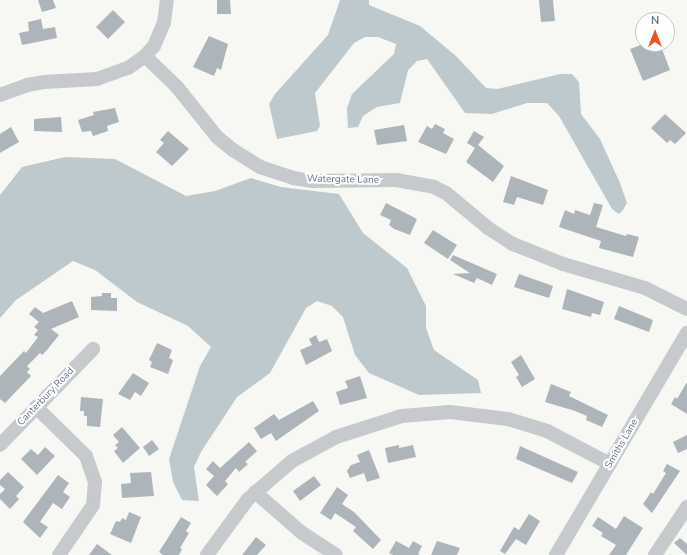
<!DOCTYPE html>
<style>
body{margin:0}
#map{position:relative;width:687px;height:555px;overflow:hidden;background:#f7f7f3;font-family:"Nunito Sans",sans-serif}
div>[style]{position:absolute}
.water>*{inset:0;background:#bec9cd}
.building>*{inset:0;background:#adb5bb}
.minor>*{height:14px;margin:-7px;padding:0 7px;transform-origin:7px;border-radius:7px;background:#c6cacd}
span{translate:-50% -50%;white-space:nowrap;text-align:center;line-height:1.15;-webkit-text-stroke:4px #fff;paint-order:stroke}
.street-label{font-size:10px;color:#647686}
.north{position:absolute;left:635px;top:12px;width:40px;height:40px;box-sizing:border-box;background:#fff;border:1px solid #c1c8cf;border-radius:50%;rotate:0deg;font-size:11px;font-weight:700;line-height:16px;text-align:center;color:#647686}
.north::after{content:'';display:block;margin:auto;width:14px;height:18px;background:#eb521f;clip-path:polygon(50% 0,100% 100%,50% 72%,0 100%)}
</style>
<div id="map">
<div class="water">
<div style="clip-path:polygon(340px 0,369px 0,369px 5px,420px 26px,456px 56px,486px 88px,497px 89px,560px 74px,572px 74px,579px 82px,581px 114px,600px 139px,620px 183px,627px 203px,623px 210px,619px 214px,612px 209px,559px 116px,547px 103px,527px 103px,492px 114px,465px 113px,427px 59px,417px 61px,408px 70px,400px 103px,377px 107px,363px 116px,358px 127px,348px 128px,347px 108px,352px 94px,394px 54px,396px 44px,378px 37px,365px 37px,354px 43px,315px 93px,320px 126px,317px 131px,277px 139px,269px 104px,275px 94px,328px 35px)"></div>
<div style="clip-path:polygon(65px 157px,115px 159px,186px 196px,215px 191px,251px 178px,281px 187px,339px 194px,363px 233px,407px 268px,426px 306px,426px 328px,434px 350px,478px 380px,481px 393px,419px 395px,369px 373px,355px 355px,343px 317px,332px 306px,317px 301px,306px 308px,270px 373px,237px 397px,201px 452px,194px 467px,199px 501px,182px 500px,173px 482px,169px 459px,200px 366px,211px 347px,188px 326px,137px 302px,95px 270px,73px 261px,16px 300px,0 318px,0 195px,22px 167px)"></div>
</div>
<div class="building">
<div style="clip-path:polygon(38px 0,53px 0,56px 8px,42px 12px)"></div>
<div style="clip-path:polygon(217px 0,230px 0,231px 14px,217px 14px)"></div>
<div style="clip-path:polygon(539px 0,553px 0,555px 21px,541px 22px)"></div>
<div style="clip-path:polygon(113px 10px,125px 22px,108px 39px,96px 27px)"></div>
<div style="clip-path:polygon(41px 19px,43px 29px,55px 27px,57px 38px,22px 45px,19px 33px,29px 31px,28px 22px)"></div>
<div style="clip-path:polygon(209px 36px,228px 44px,221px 70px,217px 68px,214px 76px,193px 67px)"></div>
<div style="clip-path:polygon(643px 44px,660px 44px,670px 70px,643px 81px,630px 49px)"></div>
<div style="clip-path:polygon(115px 108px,119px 122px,107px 126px,108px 131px,93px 136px,91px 131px,82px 132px,78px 120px,94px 115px,93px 112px)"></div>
<div style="clip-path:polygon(665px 114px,686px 133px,675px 144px,670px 140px,667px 143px,651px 128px)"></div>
<div style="clip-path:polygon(61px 117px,62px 132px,34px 131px,34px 119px)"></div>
<div style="clip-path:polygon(435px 124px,445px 129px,443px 133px,454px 139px,446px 154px,418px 142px,427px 126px,432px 129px)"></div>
<div style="clip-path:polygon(404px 125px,407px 141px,377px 145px,374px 130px)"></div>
<div style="clip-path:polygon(11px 127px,19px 142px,0 153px,0 134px)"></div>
<div style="clip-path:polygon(168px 131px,189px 149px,172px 166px,156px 152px,164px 143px,160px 140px)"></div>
<div style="clip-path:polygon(474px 131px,484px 137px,478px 145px,504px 166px,493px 182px,466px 162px,475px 148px,467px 143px)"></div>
<div style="clip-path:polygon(511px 176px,548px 190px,543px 205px,517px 197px,514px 205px,503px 202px)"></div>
<div style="clip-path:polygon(386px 203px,417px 219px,410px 235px,394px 229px,389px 225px,391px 220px,380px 215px)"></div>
<div style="clip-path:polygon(594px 203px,603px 205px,596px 227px,626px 236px,627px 234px,639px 237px,633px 257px,599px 248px,601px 241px,559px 227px,565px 210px,574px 214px,575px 210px,590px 215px)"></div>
<div style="clip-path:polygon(433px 230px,457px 245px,448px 259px,424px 243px)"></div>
<div style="clip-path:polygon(453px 255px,497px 274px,492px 285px,477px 278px,474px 283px,453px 274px,470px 273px,450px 260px)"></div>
<div style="clip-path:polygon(519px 274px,553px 286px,549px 298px,514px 287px)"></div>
<div style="clip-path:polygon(567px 289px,604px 302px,600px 315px,592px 313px,591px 317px,562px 309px)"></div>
<div style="clip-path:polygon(102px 293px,111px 293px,111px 298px,117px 298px,117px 311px,91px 310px,91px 297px,102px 296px)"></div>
<div style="clip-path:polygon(72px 301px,79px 317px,51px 329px,59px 335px,47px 350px,42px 355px,40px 353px,27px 366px,30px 369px,27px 372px,31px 376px,5px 403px,0 399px,0 376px,24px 351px,26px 353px,38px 337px,34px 335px,38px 330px,34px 327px,39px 322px,29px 314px,35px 307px,43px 313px)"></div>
<div style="clip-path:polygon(619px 306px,653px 320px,649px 332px,614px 319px)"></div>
<div style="clip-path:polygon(316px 335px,319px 342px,327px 339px,332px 351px,306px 365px,300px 350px,312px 345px,309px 339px)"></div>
<div style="clip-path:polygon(157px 343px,172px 350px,169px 358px,173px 360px,168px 374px,150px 367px,152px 362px,149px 360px)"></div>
<div style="clip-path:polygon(521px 355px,535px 379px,522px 387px,516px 377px,519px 375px,511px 362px)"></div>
<div style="clip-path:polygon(133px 373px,149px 383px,141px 396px,135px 392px,130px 400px,118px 394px)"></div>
<div style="clip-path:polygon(360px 376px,367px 398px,340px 405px,336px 392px,348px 388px,345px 381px)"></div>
<div style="clip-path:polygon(687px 382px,687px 414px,671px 404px,675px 397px,677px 399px)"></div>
<div style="clip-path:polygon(551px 384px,571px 392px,569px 396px,608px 415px,602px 427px,586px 420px,587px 416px,575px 411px,545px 402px)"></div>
<div style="clip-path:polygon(81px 397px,103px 399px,100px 427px,87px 426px,87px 416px,84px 416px,84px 411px,80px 411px)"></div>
<div style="clip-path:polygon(313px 401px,319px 411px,276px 441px,271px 433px,261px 439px,254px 428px,274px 414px,279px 420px)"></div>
<div style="clip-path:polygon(122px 427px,140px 448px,123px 463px,114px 451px,118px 448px,115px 445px,119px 442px,113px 435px)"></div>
<div style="clip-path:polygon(687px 435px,687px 449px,678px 453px,673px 442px)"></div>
<div style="clip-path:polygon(152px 440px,159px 449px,149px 456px,143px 447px)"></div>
<div style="clip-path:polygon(249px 442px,257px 451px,245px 462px,248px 464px,239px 472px,236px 468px,225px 481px,228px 484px,217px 496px,206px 485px,214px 476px,206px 469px,213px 461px,220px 468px)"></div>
<div style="clip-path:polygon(399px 445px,399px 448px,413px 445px,416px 457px,388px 463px,385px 448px)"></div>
<div style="clip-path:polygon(520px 446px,578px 472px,572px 483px,516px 459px)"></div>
<div style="clip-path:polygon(45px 447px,55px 456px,37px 475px,21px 459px,31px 449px,38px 455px)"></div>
<div style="clip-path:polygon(369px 450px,380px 478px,367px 482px,364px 473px,350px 478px,347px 471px,351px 465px,360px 462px,357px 455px)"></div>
<div style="clip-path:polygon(667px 464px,680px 471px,652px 513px,643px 504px,651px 492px,653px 494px,666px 473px,663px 471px)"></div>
<div style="clip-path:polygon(8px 472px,24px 487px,16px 496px,19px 499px,10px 509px,0 499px,0 494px,5px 489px,0 485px,0 480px)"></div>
<div style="clip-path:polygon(151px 472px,154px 496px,122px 498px,121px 484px,131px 483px,130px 473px)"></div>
<div style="clip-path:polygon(58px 475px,69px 483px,63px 492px,70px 497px,62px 509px,53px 503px,40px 522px,48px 527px,40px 538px,23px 522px)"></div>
<div style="clip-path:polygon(314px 476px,321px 485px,300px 501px,293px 491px)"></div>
<div style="clip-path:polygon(337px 487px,348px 495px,342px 504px,354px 512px,381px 540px,373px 549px,353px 531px,356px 527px,335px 513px,331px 520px,320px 513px)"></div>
<div style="clip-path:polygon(129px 512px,141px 517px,131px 543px,110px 534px,116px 521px,120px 522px,122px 518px,126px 520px)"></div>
<div style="clip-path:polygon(529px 514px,540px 521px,526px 545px,516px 539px,505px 554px,500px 551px,514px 527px,519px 530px)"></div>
<div style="clip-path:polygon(624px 516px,643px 528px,626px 555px,609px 555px,616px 545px,601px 536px,603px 533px,592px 526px,598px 517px,616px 529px)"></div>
<div style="clip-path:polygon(181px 517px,191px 523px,186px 531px,189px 533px,180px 548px,182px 549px,179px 555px,163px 555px,159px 552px)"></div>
<div style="clip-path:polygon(256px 537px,266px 545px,257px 555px,242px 555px)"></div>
<div style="clip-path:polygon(680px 538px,687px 544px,687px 555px,674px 543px)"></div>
<div style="clip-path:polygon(396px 541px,409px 548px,413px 541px,422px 546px,418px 554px,420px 555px,393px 555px,389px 553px)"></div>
<div style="clip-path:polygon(437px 541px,460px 548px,457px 555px,431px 555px)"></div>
<div style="clip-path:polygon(97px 544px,112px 555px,89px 555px)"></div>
</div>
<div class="minor">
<div style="left:145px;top:56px;width:45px;rotate:44.1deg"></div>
<div style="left:177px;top:87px;width:64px;rotate:51.3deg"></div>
<div style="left:217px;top:137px;width:21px;rotate:39deg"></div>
<div style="left:233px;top:150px;width:32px;rotate:32deg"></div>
<div style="left:260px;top:167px;width:35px;rotate:18deg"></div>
<div style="left:293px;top:178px;width:20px;rotate:9deg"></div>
<div style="left:313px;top:181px;width:83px;rotate:-0.7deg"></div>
<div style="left:396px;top:180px;width:39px;rotate:10deg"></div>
<div style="left:434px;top:187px;width:13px;rotate:27deg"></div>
<div style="left:446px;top:193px;width:55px;rotate:39.8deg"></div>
<div style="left:488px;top:228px;width:30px;rotate:33deg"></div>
<div style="left:513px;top:244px;width:54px;rotate:21.8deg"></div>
<div style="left:563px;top:264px;width:85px;rotate:16.3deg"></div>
<div style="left:645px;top:288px;width:47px;rotate:26.6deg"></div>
<div style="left:0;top:95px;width:29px;rotate:-20deg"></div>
<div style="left:27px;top:85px;width:17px;rotate:-10deg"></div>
<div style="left:44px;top:82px;width:53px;rotate:-3.2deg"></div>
<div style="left:97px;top:79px;width:33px;rotate:-20deg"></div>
<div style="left:128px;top:68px;width:21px;rotate:-35deg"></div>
<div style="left:145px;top:56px;width:13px;rotate:-48deg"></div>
<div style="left:154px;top:46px;width:25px;rotate:-67deg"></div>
<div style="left:164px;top:23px;width:23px;rotate:-83deg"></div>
<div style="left:36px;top:407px;width:70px;rotate:44.4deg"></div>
<div style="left:86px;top:456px;width:28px;rotate:71deg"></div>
<div style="left:95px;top:482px;width:23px;rotate:95deg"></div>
<div style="left:93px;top:505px;width:60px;rotate:124.2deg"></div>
<div style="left:0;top:445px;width:134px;rotate:-45.9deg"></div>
<div style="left:255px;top:492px;width:62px;rotate:41.1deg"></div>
<div style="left:302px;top:533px;width:40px;rotate:32.9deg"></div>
<div style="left:207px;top:555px;width:69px;rotate:-53.8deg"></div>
<div style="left:248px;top:499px;width:58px;rotate:-40.8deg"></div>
<div style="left:292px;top:461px;width:50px;rotate:-28.6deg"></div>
<div style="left:336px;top:437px;width:69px;rotate:-17.7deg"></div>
<div style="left:402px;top:416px;width:48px;rotate:-4.8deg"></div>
<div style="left:450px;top:412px;width:58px;rotate:6.9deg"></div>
<div style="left:508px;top:419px;width:41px;rotate:17.1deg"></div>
<div style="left:547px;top:431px;width:71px;rotate:27.6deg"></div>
<div style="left:556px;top:555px;width:258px;rotate:-59.5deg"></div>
<div style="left:655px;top:555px;width:58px;rotate:-56.3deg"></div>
</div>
<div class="street-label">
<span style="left:343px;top:180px;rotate:1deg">Watergate Lane</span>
<span style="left:46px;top:397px;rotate:-46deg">Canterbury Road</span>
<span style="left:622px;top:444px;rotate:-60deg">Smiths Lane</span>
</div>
<div class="north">N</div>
</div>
